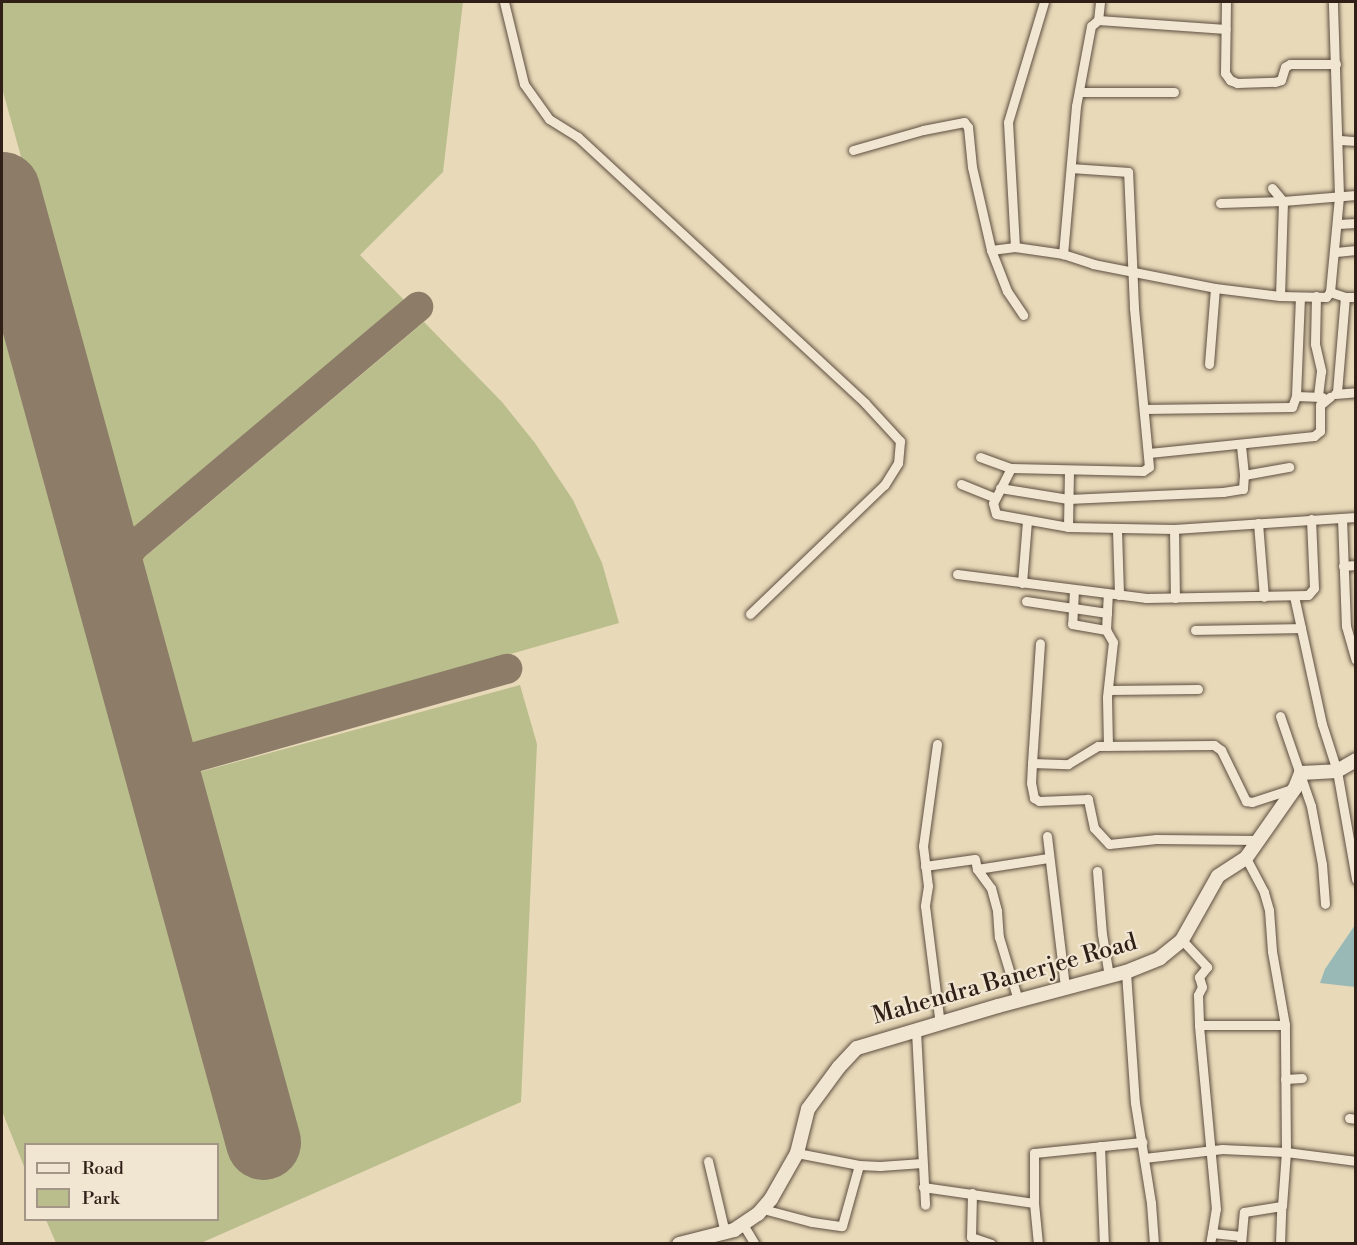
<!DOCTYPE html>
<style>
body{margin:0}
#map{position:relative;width:1357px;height:1245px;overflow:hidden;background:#e8d9b9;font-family:"Libre Bodoni",serif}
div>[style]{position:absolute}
.green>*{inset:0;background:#babe8c}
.water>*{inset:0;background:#98b9b5}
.taxiway>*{height:30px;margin:-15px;padding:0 15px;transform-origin:15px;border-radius:15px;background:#8c7c68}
.runway>*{height:75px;margin:-37.5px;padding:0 37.5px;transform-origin:37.5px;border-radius:37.5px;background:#8c7c68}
.roads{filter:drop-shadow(0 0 2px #5d4e3f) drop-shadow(0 0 2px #5d4e3f)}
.street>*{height:9px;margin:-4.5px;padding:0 4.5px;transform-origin:4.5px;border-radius:4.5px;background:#f0e6d2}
.secondary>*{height:14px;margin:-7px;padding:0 7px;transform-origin:7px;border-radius:7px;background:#f0e6d2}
span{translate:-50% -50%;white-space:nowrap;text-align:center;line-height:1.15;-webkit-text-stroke:4.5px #f0e6d2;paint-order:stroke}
.street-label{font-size:24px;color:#2f1f16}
.frame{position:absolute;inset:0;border:3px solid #2f1f16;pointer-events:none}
.legend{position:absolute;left:24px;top:1143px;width:195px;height:78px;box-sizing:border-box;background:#f0e6d2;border:2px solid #a39687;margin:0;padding:8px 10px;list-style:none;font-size:18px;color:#2f1f16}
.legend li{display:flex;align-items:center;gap:12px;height:30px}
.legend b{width:30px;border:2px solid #a39687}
</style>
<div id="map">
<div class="green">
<div style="clip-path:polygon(2px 2px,463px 2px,443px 172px,360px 255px,407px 303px,126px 536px,2px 88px)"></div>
<div style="clip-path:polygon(2px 266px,248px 1149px,293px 1136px,192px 774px,520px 685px,537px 744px,521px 1102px,201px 1243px,56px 1243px,46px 1220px,218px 1220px,218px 1144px,26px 1144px,25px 1169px,2px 1111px)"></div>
<div style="clip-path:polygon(424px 322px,502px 402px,535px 443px,573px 500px,602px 563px,619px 623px,183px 748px,134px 566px)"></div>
</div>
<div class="water">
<div style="clip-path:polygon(1355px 925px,1355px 987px,1320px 983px,1325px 969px)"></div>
</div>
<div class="taxiway">
<div style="left:97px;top:542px;width:32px;rotate:13deg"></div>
<div style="left:128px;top:549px;width:5px;rotate:-22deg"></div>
<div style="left:133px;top:547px;width:373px;rotate:-40.1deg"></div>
<div style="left:112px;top:593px;width:24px;rotate:-78deg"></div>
<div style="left:117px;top:570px;width:28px;rotate:-55deg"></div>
<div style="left:160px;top:767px;width:361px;rotate:-15.8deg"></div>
</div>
<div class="runway">
<div style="left:2px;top:189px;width:988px;rotate:74.68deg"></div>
</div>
<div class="roads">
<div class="street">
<div style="left:504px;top:2px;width:84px;rotate:76.3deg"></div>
<div style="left:524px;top:84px;width:43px;rotate:54.5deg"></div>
<div style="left:549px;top:119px;width:34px;rotate:32deg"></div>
<div style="left:578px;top:137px;width:391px;rotate:42.8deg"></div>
<div style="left:865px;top:403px;width:52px;rotate:47.4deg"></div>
<div style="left:900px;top:441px;width:22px;rotate:95deg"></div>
<div style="left:898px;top:463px;width:26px;rotate:122deg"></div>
<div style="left:884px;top:485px;width:186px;rotate:136.1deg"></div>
<div style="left:1100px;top:2px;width:18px;rotate:96deg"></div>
<div style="left:1098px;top:20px;width:9px;rotate:139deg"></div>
<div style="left:1091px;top:26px;width:81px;rotate:100.6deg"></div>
<div style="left:1076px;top:106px;width:149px;rotate:95deg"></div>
<div style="left:1063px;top:254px;width:32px;rotate:18deg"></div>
<div style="left:1093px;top:264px;width:124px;rotate:11.1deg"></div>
<div style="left:1215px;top:288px;width:65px;rotate:7deg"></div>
<div style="left:1280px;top:296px;width:46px;rotate:1.2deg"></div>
<div style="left:1326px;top:297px;width:6px;rotate:-51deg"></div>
<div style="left:1330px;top:292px;width:16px;rotate:18deg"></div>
<div style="left:1345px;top:297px;width:11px"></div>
<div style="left:1226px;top:2px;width:71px;rotate:90.8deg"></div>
<div style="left:1225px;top:73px;width:9px;rotate:54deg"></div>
<div style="left:1230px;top:80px;width:8px;rotate:23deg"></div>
<div style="left:1237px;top:83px;width:38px;rotate:-2deg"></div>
<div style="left:1275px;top:82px;width:6px;rotate:-18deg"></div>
<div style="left:1281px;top:80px;width:14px;rotate:-73deg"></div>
<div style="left:1285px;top:67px;width:6px;rotate:-31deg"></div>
<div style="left:1290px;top:64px;width:46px"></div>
<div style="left:1098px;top:20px;width:128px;rotate:4deg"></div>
<div style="left:1079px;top:92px;width:95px"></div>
<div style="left:1340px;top:140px;width:16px;rotate:4deg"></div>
<div style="left:853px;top:150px;width:73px;rotate:-15.9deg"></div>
<div style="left:923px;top:130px;width:42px;rotate:-11deg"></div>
<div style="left:964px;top:122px;width:6px;rotate:51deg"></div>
<div style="left:968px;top:127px;width:40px;rotate:84.3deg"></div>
<div style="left:972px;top:167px;width:85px;rotate:77.1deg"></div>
<div style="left:991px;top:250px;width:24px;rotate:-7deg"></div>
<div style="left:1015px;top:247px;width:49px;rotate:8.3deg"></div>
<div style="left:1272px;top:188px;width:17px;rotate:50deg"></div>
<div style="left:1283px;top:201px;width:95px;rotate:91.8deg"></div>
<div style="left:1220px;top:203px;width:63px;rotate:-1.8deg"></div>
<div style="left:1283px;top:201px;width:73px;rotate:-4.7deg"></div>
<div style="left:1338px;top:224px;width:18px;rotate:-3deg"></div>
<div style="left:1015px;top:247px;width:125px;rotate:-93.2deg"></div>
<div style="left:1008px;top:122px;width:125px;rotate:-73.3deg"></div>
<div style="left:991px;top:250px;width:44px;rotate:68.7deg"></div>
<div style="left:1007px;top:291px;width:29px;rotate:56deg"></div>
<div style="left:1336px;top:252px;width:20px;rotate:-6deg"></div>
<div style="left:1330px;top:292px;width:96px;rotate:-84.6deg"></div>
<div style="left:1339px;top:196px;width:194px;rotate:-91.8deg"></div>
<div style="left:1316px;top:296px;width:48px;rotate:91.2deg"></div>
<div style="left:1315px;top:344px;width:28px;rotate:77deg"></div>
<div style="left:1321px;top:371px;width:26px;rotate:97deg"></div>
<div style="left:1209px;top:364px;width:76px;rotate:-85.5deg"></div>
<div style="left:1337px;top:392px;width:95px;rotate:-85.2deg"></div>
<div style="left:1335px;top:394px;width:21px;rotate:-5deg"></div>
<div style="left:1296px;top:396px;width:26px;rotate:2deg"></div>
<div style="left:1144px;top:409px;width:148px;rotate:-0.8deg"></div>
<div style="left:1292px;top:407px;width:12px;rotate:-70deg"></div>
<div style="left:1296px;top:396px;width:99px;rotate:-87.7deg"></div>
<div style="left:1241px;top:446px;width:29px;rotate:84deg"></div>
<div style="left:1149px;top:453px;width:166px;rotate:-5.9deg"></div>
<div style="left:1314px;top:436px;width:8px;rotate:-40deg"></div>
<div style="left:1320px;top:431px;width:26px;rotate:-90deg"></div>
<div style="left:1320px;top:405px;width:13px;rotate:-39deg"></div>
<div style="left:980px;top:457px;width:33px;rotate:20deg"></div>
<div style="left:1011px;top:468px;width:132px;rotate:1.3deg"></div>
<div style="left:1143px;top:471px;width:7px;rotate:-34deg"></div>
<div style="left:1149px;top:467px;width:161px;rotate:-95.4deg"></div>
<div style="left:1134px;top:307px;width:135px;rotate:-92.5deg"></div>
<div style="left:1128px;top:172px;width:57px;rotate:-176deg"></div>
<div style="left:1011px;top:468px;width:39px;rotate:117deg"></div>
<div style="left:993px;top:503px;width:11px;rotate:75deg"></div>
<div style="left:996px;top:514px;width:73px;rotate:10.2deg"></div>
<div style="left:1068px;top:527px;width:106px;rotate:1.1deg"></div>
<div style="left:1174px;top:529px;width:182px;rotate:-3.8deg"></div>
<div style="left:961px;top:484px;width:37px;rotate:22deg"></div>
<div style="left:1000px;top:488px;width:69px;rotate:9.2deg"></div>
<div style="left:1068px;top:499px;width:155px;rotate:-2.6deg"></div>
<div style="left:1223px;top:492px;width:20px;rotate:-9deg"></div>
<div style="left:1243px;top:489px;width:14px;rotate:-86deg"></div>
<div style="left:1244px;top:475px;width:46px;rotate:-10.1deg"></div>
<div style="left:1342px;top:518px;width:108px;rotate:87.9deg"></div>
<div style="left:1346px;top:626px;width:35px;rotate:74deg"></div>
<div style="left:1258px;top:523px;width:74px;rotate:85.4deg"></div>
<div style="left:1068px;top:527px;width:57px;rotate:-89deg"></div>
<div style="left:1174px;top:529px;width:69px;rotate:89.2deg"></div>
<div style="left:1117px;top:530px;width:65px;rotate:88.2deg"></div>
<div style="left:1343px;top:566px;width:13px;rotate:-4deg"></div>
<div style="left:957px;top:574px;width:191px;rotate:7.2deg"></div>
<div style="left:1146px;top:598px;width:162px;rotate:-1.1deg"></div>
<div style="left:1308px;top:595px;width:9px;rotate:-49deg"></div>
<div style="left:1314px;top:588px;width:69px;rotate:-92.5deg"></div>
<div style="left:1022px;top:583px;width:62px;rotate:-85.4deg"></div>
<div style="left:1074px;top:590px;width:34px;rotate:93deg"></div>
<div style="left:1072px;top:624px;width:35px;rotate:10deg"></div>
<div style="left:1294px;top:596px;width:131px;rotate:77.7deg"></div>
<div style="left:1322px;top:724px;width:49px;rotate:72.3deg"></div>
<div style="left:1337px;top:771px;width:110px;rotate:80deg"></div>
<div style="left:1026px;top:601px;width:82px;rotate:8.4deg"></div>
<div style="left:1195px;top:630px;width:106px;rotate:-1.1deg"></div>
<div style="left:1108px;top:690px;width:90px;rotate:-0.6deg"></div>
<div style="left:1280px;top:716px;width:95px;rotate:71deg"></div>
<div style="left:1311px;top:806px;width:59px;rotate:79.3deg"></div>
<div style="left:1322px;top:864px;width:40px;rotate:85.7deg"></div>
<div style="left:937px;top:744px;width:103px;rotate:97.8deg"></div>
<div style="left:923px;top:846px;width:40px;rotate:82.9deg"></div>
<div style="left:928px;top:886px;width:20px;rotate:99deg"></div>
<div style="left:925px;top:906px;width:119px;rotate:82.8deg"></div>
<div style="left:1108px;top:746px;width:49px;rotate:-91.2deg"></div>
<div style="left:1107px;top:697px;width:55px;rotate:-83.8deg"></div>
<div style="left:1113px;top:642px;width:14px;rotate:-120deg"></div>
<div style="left:1106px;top:630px;width:36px;rotate:-87deg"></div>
<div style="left:1032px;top:763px;width:120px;rotate:-86.2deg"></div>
<div style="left:1047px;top:836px;width:153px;rotate:83.2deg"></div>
<div style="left:1258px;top:840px;width:102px;rotate:-179.4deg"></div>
<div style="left:1156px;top:839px;width:47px;rotate:173.9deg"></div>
<div style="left:1109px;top:844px;width:22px;rotate:-133deg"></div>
<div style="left:1094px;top:828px;width:30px;rotate:-102deg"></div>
<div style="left:1088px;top:799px;width:49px;rotate:177.7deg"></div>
<div style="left:1039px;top:801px;width:6px;rotate:-149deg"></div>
<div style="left:1034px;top:798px;width:15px;rotate:-101deg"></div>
<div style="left:1031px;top:783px;width:20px;rotate:-87deg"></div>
<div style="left:1032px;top:763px;width:36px;rotate:2deg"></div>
<div style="left:1068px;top:764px;width:35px;rotate:-31deg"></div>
<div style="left:1098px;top:746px;width:116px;rotate:-0.5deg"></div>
<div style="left:1214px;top:745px;width:9px;rotate:36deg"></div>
<div style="left:1221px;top:750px;width:57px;rotate:63.9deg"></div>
<div style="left:1246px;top:801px;width:6px;rotate:9deg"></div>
<div style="left:1252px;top:802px;width:45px;rotate:-18deg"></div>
<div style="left:925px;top:866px;width:50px;rotate:-8deg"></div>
<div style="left:975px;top:859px;width:10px;rotate:79deg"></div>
<div style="left:977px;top:869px;width:24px;rotate:54deg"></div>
<div style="left:991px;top:888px;width:24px;rotate:75deg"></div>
<div style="left:997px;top:911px;width:26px;rotate:86deg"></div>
<div style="left:999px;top:937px;width:66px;rotate:73.2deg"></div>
<div style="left:977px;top:869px;width:72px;rotate:-8.8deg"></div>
<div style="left:1097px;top:871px;width:63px;rotate:85.5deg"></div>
<div style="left:1102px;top:934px;width:43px;rotate:80.5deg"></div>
<div style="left:1182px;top:940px;width:37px;rotate:47deg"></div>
<div style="left:1207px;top:967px;width:13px;rotate:129deg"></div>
<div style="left:1199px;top:977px;width:10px;rotate:73deg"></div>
<div style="left:1202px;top:987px;width:9px;rotate:117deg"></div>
<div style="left:1198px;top:995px;width:30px;rotate:88deg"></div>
<div style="left:1126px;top:972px;width:131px;rotate:86.1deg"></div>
<div style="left:1135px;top:1103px;width:101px;rotate:80.9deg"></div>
<div style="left:1151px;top:1203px;width:41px;rotate:85.8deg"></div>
<div style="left:916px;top:1031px;width:174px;rotate:87deg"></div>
<div style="left:1285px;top:1079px;width:17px;rotate:-3deg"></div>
<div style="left:1349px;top:1118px;width:7px;rotate:8deg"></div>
<div style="left:1100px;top:1146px;width:98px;rotate:87.7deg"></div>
<div style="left:797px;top:1153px;width:63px;rotate:11deg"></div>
<div style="left:859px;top:1165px;width:21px;rotate:3deg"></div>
<div style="left:880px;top:1166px;width:42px;rotate:-4.1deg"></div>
<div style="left:1144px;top:1158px;width:79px;rotate:-6.6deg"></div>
<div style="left:1222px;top:1149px;width:64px;rotate:2.7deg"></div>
<div style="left:1286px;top:1152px;width:71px;rotate:7.3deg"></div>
<div style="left:708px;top:1161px;width:74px;rotate:76.7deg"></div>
<div style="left:923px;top:1187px;width:112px;rotate:8.2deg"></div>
<div style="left:972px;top:1193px;width:44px;rotate:91.3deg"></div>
<div style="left:971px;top:1237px;width:21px;rotate:19deg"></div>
<div style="left:763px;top:1209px;width:51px;rotate:14.9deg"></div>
<div style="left:812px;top:1222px;width:30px;rotate:8deg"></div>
<div style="left:842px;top:1226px;width:63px;rotate:-74.4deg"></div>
<div style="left:744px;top:1226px;width:21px;rotate:59deg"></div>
<div style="left:1212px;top:1233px;width:24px;rotate:-81deg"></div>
<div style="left:1216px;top:1209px;width:185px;rotate:-95.3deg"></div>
<div style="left:1199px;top:1025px;width:86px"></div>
<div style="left:1038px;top:1244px;width:41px;rotate:-95.6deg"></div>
<div style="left:1034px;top:1203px;width:50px;rotate:-90deg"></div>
<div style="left:1034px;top:1153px;width:109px;rotate:-5.8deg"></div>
<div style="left:1210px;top:1244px;width:11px;rotate:-80deg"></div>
<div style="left:1212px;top:1233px;width:29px;rotate:6deg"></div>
<div style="left:1241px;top:1244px;width:32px;rotate:-85deg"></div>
<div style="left:1244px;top:1212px;width:38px;rotate:-9deg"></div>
<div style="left:1282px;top:1206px;width:54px;rotate:-85.8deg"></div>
<div style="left:1286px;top:1152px;width:127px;rotate:-90.5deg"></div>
<div style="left:1285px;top:1025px;width:75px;rotate:-100deg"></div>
<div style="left:1272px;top:951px;width:41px;rotate:-94.2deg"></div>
<div style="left:1269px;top:910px;width:19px;rotate:-106deg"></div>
<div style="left:1264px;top:892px;width:38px;rotate:-118deg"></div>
<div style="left:1280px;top:1244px;width:37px;rotate:-88deg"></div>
</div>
<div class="secondary">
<div style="left:679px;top:1244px;width:57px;rotate:-14.3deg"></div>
<div style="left:734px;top:1230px;width:29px;rotate:-34deg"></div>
<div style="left:758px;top:1214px;width:20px;rotate:-49deg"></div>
<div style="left:771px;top:1199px;width:53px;rotate:-60.5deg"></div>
<div style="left:797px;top:1153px;width:45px;rotate:-76deg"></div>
<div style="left:808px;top:1109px;width:52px;rotate:-53.6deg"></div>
<div style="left:839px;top:1067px;width:26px;rotate:-47deg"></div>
<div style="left:857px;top:1048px;width:147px;rotate:-16.6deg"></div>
<div style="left:998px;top:1006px;width:132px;rotate:-14.9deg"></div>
<div style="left:1126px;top:972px;width:37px;rotate:-22deg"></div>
<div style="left:1160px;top:958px;width:28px;rotate:-39deg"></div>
<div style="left:1182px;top:940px;width:73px;rotate:-60.6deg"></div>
<div style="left:1218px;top:876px;width:33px;rotate:-33deg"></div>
<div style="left:1246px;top:858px;width:85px;rotate:-55deg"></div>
<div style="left:1295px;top:788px;width:16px;rotate:-68deg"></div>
<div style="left:1301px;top:773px;width:36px;rotate:-3deg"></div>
<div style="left:1337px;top:771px;width:22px;rotate:-30deg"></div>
</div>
</div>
<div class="street-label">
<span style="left:1005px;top:980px;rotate:-16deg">Mahendra Banerjee Road</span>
</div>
<div class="frame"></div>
<ul class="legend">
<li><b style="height:8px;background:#f0e6d2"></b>Road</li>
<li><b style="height:16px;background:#babe8c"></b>Park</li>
</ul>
</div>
